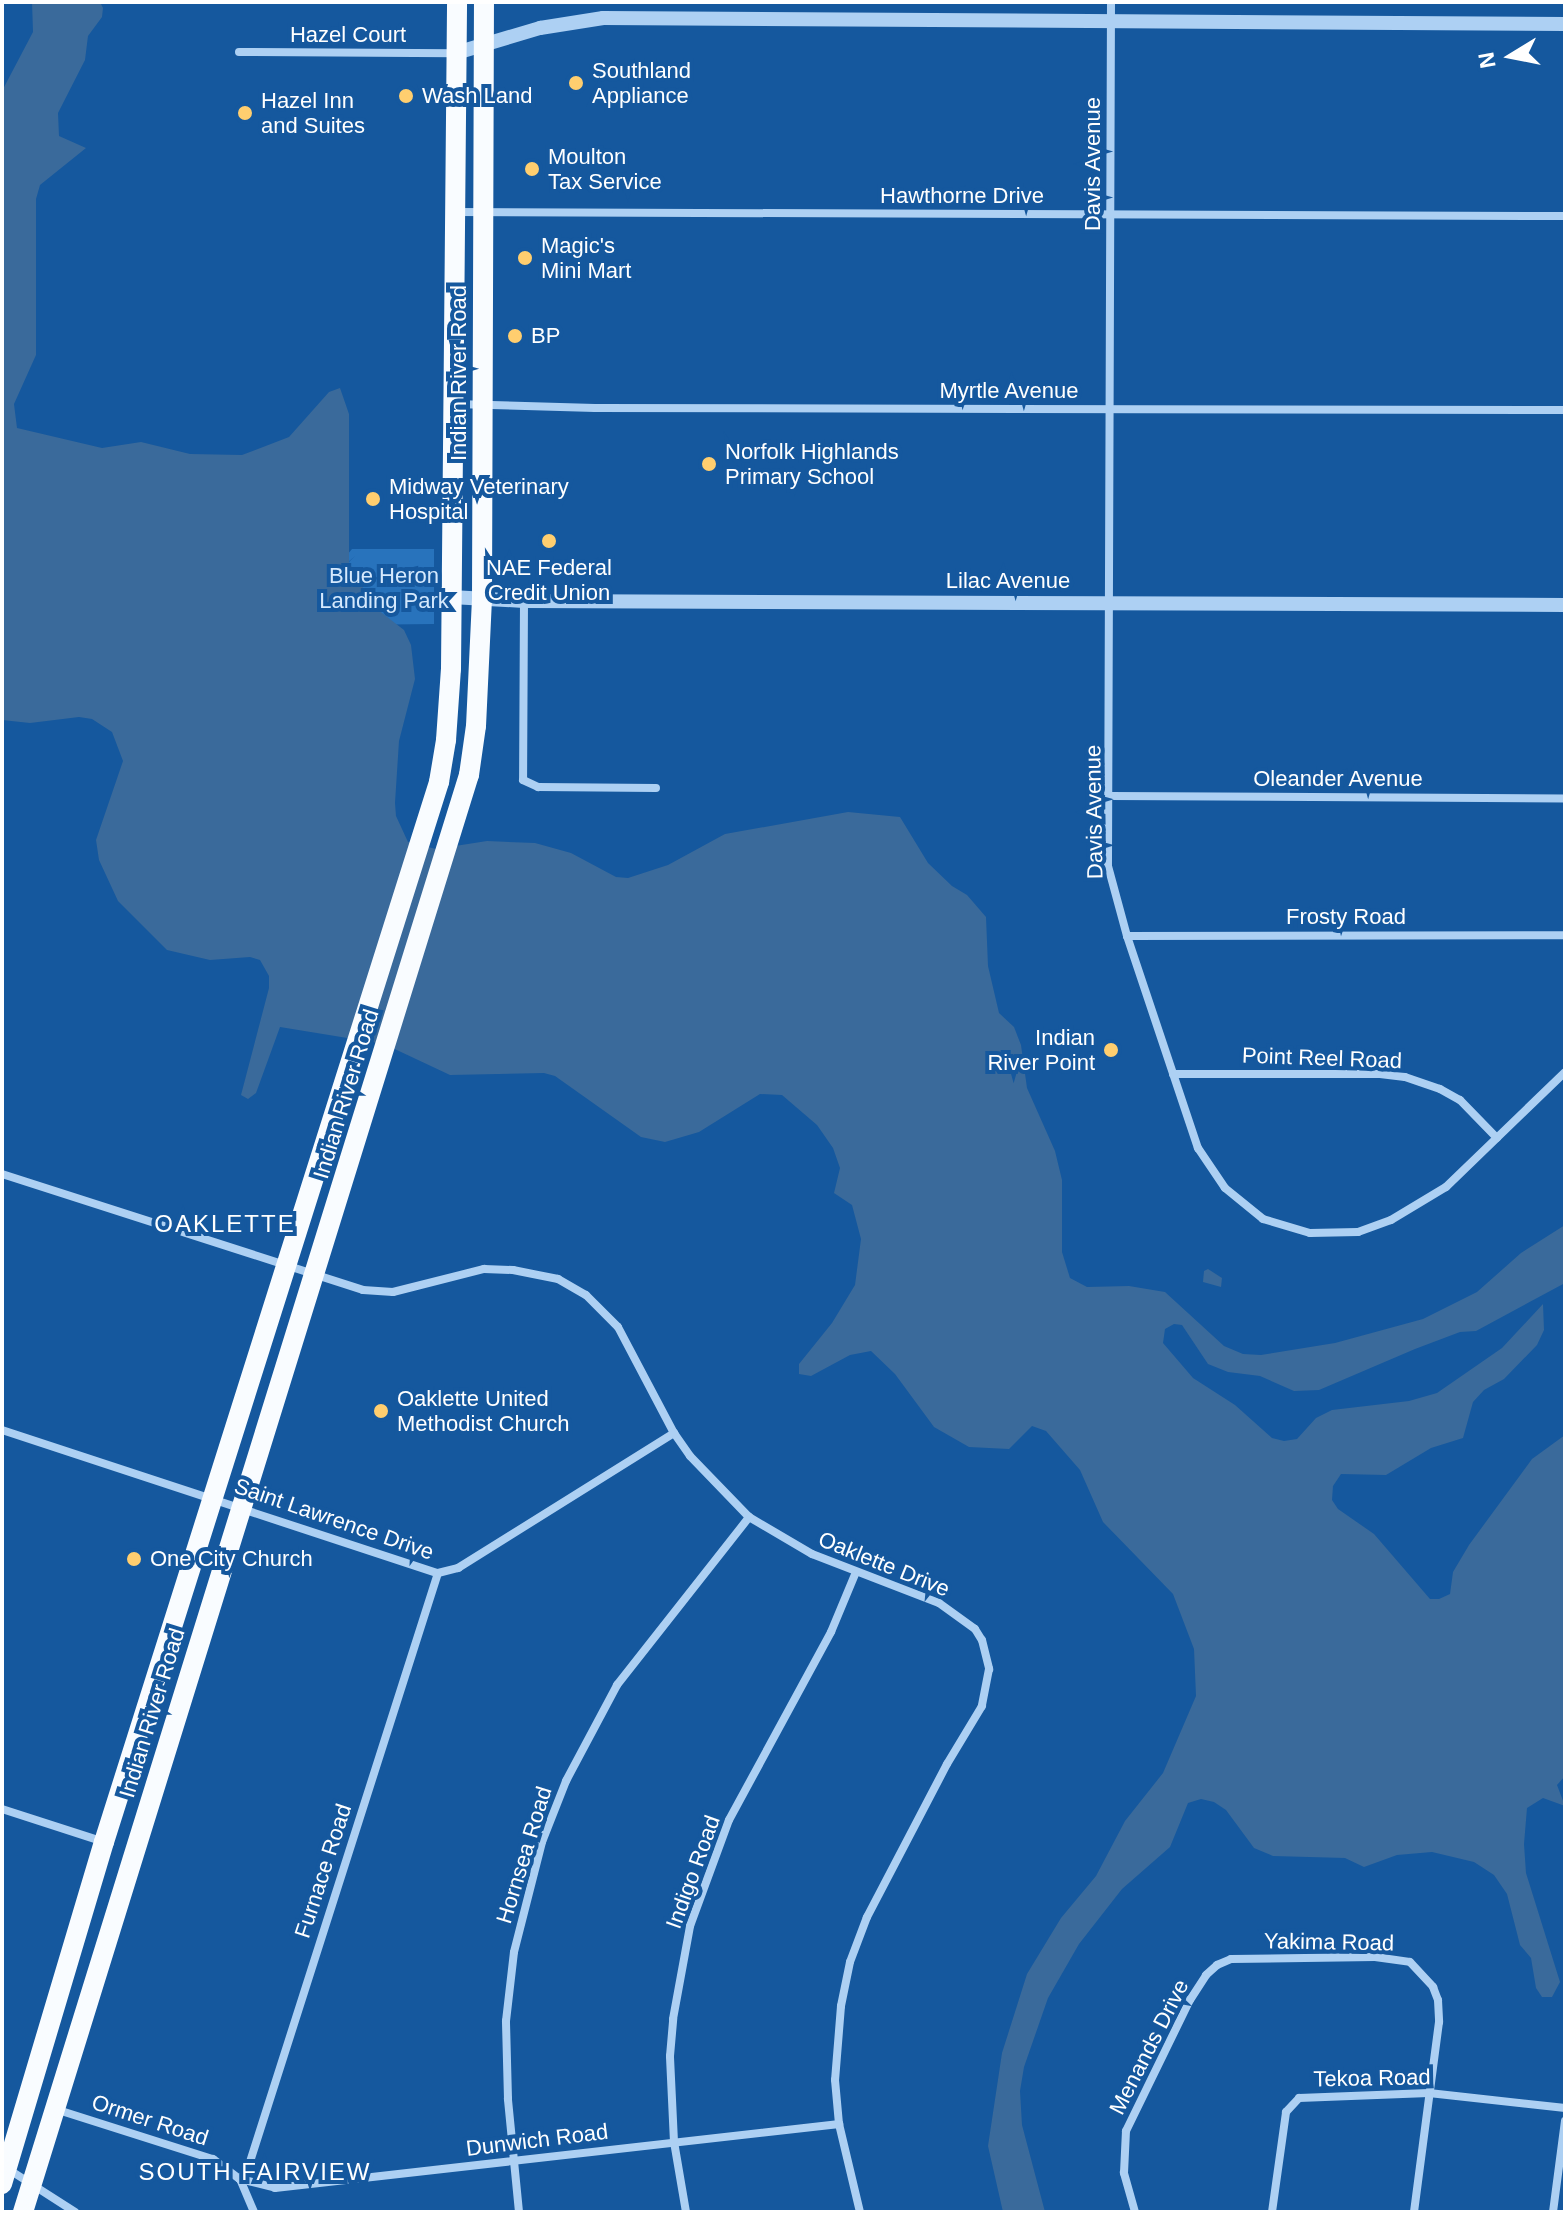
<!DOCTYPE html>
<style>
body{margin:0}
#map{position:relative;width:1567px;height:2214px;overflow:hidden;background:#15589e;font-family:Arial,sans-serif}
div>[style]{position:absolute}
.green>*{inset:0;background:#2873bc}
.water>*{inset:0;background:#3a6a9b}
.minor>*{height:8px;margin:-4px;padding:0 4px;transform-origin:4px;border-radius:4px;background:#add0f3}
.tertiary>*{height:14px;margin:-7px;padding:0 7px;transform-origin:7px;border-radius:7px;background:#add0f3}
.primary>*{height:20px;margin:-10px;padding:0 10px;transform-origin:10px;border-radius:10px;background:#f9fcff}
.dots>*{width:22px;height:22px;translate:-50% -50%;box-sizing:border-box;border:4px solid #15589e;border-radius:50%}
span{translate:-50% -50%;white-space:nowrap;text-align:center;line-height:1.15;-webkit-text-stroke:8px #15589e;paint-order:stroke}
.street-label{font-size:22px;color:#fff}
.poi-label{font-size:22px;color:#fff}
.left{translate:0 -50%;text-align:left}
.right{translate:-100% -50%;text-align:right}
.park-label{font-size:22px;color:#d5e9fd}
.neighbourhood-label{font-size:24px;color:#fff;letter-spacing:2px}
.frame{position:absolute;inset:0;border:4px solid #fff;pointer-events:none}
.north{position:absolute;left:1471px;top:16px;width:80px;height:80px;-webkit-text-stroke:6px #15589e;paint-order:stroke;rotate:260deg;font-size:22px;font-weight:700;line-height:32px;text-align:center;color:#fff}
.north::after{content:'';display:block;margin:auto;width:28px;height:36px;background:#fff;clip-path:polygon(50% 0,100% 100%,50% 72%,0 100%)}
</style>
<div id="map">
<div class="green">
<div style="clip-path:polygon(352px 549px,434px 549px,434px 624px,346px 625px,333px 578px,355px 556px,318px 589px)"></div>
</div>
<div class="water">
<div style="clip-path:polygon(32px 2px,100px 2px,103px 8px,102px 17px,88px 36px,85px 60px,58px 113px,59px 136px,86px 148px,40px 185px,36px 199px,36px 355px,14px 404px,17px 428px,102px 448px,141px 442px,190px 454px,242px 455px,289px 437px,329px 392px,340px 388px,349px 414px,349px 562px,373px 606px,404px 630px,411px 645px,415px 679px,399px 741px,395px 803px,396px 816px,408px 842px,436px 849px,487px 841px,535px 843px,571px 853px,616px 877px,628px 878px,668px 865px,725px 834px,848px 812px,900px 817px,928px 863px,952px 886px,967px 895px,986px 917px,988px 966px,999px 1013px,1014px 1027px,1021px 1045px,1027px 1088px,1055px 1151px,1062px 1180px,1062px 1252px,1070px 1278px,1087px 1287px,1129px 1286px,1165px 1292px,1224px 1346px,1243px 1354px,1261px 1355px,1335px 1343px,1423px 1319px,1477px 1292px,1521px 1253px,1565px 1225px,1565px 1283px,1476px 1331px,1460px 1332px,1415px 1349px,1319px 1390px,1294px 1391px,1260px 1376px,1228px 1372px,1208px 1364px,1182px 1325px,1174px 1324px,1165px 1329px,1163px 1343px,1193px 1378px,1235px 1405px,1272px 1438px,1284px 1441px,1297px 1439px,1316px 1418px,1332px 1410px,1409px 1401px,1437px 1393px,1502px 1348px,1543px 1304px,1544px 1330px,1537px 1345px,1504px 1379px,1484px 1390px,1473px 1402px,1463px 1438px,1431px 1448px,1386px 1475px,1341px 1474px,1333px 1486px,1332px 1500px,1338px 1509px,1374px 1534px,1430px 1599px,1439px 1599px,1450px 1594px,1453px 1572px,1469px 1545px,1532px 1459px,1565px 1435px,1565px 1776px,1557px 1785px,1565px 1806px,1543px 1798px,1527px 1808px,1524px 1844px,1526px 1873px,1560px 1982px,1552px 1997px,1542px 1997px,1536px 1988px,1531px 1958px,1520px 1945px,1507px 1894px,1494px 1875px,1474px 1862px,1432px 1852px,1397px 1855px,1364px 1867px,1345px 1858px,1273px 1856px,1254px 1848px,1226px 1810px,1214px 1802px,1201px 1799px,1188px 1803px,1170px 1847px,1122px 1889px,1079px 1944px,1048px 1998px,1024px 2067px,1020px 2091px,1022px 2125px,1045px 2212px,1003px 2212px,988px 2146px,1002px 2053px,1027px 1974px,1061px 1918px,1096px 1876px,1125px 1821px,1163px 1773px,1196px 1696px,1194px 1649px,1173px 1594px,1103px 1522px,1080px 1470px,1046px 1431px,1032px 1426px,1009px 1449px,969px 1447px,934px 1427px,895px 1374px,871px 1351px,850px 1355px,811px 1376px,799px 1374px,799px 1364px,832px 1323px,855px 1285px,861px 1239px,852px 1205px,834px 1193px,840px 1168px,833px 1148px,817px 1125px,782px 1095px,760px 1094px,699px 1132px,665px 1142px,641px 1137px,555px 1076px,544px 1073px,450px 1075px,384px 1044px,280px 1027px,256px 1093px,248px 1099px,241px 1095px,269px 988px,269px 976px,260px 960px,250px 957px,210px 960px,167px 950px,118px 901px,99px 860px,96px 840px,123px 761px,112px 732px,92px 719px,79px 717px,30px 723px,2px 720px,2px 91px,33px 32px)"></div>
<div style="clip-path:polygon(1208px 1269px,1222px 1278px,1221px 1287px,1203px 1282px,1204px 1271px)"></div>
</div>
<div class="minor">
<div style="left:1111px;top:2px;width:864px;rotate:90.2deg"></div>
<div style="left:1108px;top:866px;width:73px;rotate:74.8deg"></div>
<div style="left:1127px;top:936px;width:224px;rotate:71.5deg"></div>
<div style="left:1198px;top:1148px;width:48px;rotate:56deg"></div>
<div style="left:1225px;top:1188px;width:49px;rotate:39.2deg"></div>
<div style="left:1263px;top:1219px;width:49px;rotate:16.6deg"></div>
<div style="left:1310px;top:1233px;width:48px;rotate:-1.2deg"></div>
<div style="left:1358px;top:1232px;width:35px;rotate:-20deg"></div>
<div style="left:1391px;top:1220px;width:64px;rotate:-31deg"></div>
<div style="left:1446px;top:1187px;width:165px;rotate:-44deg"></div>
<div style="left:239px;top:52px;width:216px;rotate:0.3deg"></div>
<div style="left:456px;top:212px;width:1109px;rotate:0.21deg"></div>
<div style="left:454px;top:404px;width:141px;rotate:1.6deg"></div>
<div style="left:595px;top:408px;width:970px;rotate:0.12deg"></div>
<div style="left:524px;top:601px;width:179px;rotate:90.3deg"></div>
<div style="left:523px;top:780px;width:17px;rotate:25deg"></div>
<div style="left:538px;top:787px;width:118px;rotate:0.5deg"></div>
<div style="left:1110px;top:796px;width:455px;rotate:0.3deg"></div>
<div style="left:1127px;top:936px;width:438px;rotate:-0.1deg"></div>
<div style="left:1173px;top:1074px;width:207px"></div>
<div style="left:1380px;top:1074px;width:25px;rotate:7deg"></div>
<div style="left:1405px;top:1077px;width:37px;rotate:19deg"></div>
<div style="left:1440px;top:1089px;width:23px;rotate:29deg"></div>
<div style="left:1460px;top:1100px;width:53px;rotate:45.8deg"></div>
<div style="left:2px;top:1174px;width:379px;rotate:17.8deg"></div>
<div style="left:363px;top:1290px;width:30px;rotate:4deg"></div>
<div style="left:393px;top:1292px;width:94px;rotate:-14.2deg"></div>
<div style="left:484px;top:1269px;width:29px;rotate:2deg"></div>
<div style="left:513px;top:1270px;width:46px;rotate:11.3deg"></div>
<div style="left:558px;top:1279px;width:32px;rotate:30deg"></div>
<div style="left:586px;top:1295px;width:45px;rotate:45deg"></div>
<div style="left:618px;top:1327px;width:120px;rotate:62.2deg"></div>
<div style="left:674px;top:1433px;width:28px;rotate:55deg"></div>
<div style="left:690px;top:1456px;width:85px;rotate:46deg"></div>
<div style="left:749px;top:1517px;width:73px;rotate:30.4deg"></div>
<div style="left:812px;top:1554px;width:136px;rotate:21.1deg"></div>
<div style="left:939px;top:1603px;width:44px;rotate:35.8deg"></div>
<div style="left:975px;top:1629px;width:13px;rotate:58deg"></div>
<div style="left:982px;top:1640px;width:30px;rotate:76deg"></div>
<div style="left:989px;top:1669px;width:38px;rotate:101deg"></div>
<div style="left:982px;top:1706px;width:68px;rotate:121.1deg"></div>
<div style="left:947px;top:1764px;width:173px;rotate:117.6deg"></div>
<div style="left:867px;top:1917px;width:48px;rotate:110.7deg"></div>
<div style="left:850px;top:1962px;width:45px;rotate:101.6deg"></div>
<div style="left:841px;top:2006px;width:74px;rotate:94.6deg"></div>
<div style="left:835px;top:2080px;width:44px;rotate:84.8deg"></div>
<div style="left:839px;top:2124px;width:90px;rotate:76.6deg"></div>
<div style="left:2px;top:1430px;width:459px;rotate:18.2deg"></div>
<div style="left:438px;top:1573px;width:21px;rotate:-14deg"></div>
<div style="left:458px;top:1568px;width:255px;rotate:-32deg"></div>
<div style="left:438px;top:1573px;width:625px;rotate:107.71deg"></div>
<div style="left:248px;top:2168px;width:14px;rotate:126deg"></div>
<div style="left:240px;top:2179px;width:36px;rotate:14deg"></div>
<div style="left:275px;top:2188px;width:568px;rotate:-6.47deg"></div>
<div style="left:2px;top:1809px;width:107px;rotate:17.9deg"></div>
<div style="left:55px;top:2109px;width:166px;rotate:17.6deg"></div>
<div style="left:213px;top:2159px;width:34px;rotate:37deg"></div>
<div style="left:240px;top:2179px;width:36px;rotate:67deg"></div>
<div style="left:8px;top:2169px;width:80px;rotate:32.7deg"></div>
<div style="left:519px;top:2212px;width:114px;rotate:-95.6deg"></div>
<div style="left:508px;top:2099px;width:78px;rotate:-91.5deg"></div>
<div style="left:506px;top:2021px;width:69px;rotate:-83.4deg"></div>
<div style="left:514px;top:1952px;width:114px;rotate:-75.7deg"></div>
<div style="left:542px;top:1842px;width:66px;rotate:-68.5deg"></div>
<div style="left:566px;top:1781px;width:109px;rotate:-62deg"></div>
<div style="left:617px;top:1685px;width:214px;rotate:-51.8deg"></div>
<div style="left:686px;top:2212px;width:71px;rotate:-99.7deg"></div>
<div style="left:674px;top:2142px;width:86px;rotate:-92.7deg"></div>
<div style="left:670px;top:2056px;width:37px;rotate:-85deg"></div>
<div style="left:673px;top:2019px;width:95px;rotate:-79.6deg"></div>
<div style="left:690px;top:1926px;width:113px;rotate:-69.8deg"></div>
<div style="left:729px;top:1820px;width:214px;rotate:-61.5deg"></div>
<div style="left:831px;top:1632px;width:65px;rotate:-67.4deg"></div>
<div style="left:1135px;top:2212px;width:41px;rotate:-105.8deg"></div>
<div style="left:1124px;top:2173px;width:42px;rotate:-87.3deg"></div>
<div style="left:1126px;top:2131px;width:146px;rotate:-64deg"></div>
<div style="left:1190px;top:2000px;width:30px;rotate:-57deg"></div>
<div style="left:1206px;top:1975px;width:15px;rotate:-42deg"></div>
<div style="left:1217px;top:1965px;width:15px;rotate:-23deg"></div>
<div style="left:1231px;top:1959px;width:144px;rotate:-0.8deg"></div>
<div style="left:1375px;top:1957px;width:35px;rotate:8deg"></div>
<div style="left:1410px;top:1962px;width:34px;rotate:47deg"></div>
<div style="left:1433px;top:1987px;width:14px;rotate:69deg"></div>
<div style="left:1438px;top:2000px;width:22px;rotate:87deg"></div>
<div style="left:1439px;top:2022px;width:192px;rotate:97.5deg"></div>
<div style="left:1272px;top:2212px;width:101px;rotate:-82deg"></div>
<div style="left:1286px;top:2112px;width:19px;rotate:-47deg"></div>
<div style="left:1299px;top:2098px;width:130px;rotate:-2.2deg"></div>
<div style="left:1429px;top:2093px;width:137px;rotate:6.3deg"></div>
<div style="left:1553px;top:2212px;width:92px;rotate:-82.5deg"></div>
</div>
<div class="tertiary">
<div style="left:456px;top:53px;width:88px;rotate:-16.6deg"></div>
<div style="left:540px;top:28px;width:64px;rotate:-9deg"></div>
<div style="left:603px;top:18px;width:962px;rotate:0.36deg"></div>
<div style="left:451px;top:597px;width:73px;rotate:3.1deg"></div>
<div style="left:524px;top:601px;width:1041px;rotate:0.22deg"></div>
</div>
<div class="primary">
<div style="left:2px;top:2184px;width:357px;rotate:-73.4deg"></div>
<div style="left:104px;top:1842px;width:1112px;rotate:-72.46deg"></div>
<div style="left:439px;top:782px;width:43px;rotate:-80.5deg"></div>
<div style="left:446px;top:740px;width:71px;rotate:-86deg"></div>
<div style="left:451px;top:669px;width:667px;rotate:-89.48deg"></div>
<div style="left:23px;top:2212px;width:1505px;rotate:-72.76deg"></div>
<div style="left:469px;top:775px;width:49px;rotate:-81.9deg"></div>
<div style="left:476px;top:726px;width:128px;rotate:-87.3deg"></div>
<div style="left:482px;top:598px;width:596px;rotate:-89.81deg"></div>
</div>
<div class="dots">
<div style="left:576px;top:83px;background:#ffce6f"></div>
<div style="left:406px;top:96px;background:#ffce6f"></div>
<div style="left:245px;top:113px;background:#ffce6f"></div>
<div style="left:532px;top:169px;background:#ffce6f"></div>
<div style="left:525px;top:258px;background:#ffce6f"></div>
<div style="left:515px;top:336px;background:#ffce6f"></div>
<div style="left:709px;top:464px;background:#ffce6f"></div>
<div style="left:373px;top:499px;background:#ffce6f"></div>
<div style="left:549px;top:541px;background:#ffce6f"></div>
<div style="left:1111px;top:1050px;background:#ffce6f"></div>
<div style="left:381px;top:1411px;background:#ffce6f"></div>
<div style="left:134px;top:1559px;background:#ffce6f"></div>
</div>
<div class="street-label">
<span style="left:348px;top:35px">Hazel Court</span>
<span style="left:1093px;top:164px;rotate:-90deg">Davis Avenue</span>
<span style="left:962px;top:196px">Hawthorne Drive</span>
<span style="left:459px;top:373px;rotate:-90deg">Indian River Road</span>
<span style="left:1009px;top:391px">Myrtle Avenue</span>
<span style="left:1008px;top:581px">Lilac Avenue</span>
<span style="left:1338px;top:779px">Oleander Avenue</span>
<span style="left:1094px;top:812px;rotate:-91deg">Davis Avenue</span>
<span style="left:1346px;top:917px">Frosty Road</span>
<span style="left:1322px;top:1058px;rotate:2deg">Point Reel Road</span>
<span style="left:346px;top:1094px;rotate:-73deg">Indian River Road</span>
<span style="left:334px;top:1519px;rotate:19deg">Saint Lawrence Drive</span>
<span style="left:884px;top:1564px;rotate:22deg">Oaklette Drive</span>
<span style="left:152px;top:1713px;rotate:-73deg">Indian River Road</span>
<span style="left:524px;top:1855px;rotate:-73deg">Hornsea Road</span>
<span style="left:323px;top:1871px;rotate:-72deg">Furnace Road</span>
<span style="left:693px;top:1872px;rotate:-70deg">Indigo Road</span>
<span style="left:1329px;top:1942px;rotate:1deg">Yakima Road</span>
<span style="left:1149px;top:2047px;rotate:-63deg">Menands Drive</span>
<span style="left:1372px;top:2078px;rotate:-1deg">Tekoa Road</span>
<span style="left:150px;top:2120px;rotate:18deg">Ormer Road</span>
<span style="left:537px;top:2140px;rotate:-7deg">Dunwich Road</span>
</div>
<div class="poi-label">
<span class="left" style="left:592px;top:83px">Southland<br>Appliance</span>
<span class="left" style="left:422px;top:96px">Wash Land</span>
<span class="left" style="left:261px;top:113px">Hazel Inn<br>and Suites</span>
<span class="left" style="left:548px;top:169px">Moulton<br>Tax Service</span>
<span class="left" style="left:541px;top:258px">Magic's<br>Mini Mart</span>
<span class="left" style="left:531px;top:336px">BP</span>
<span class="left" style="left:725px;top:464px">Norfolk Highlands<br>Primary School</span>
<span class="left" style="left:389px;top:499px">Midway Veterinary<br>Hospital</span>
<span style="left:549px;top:580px">NAE Federal<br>Credit Union</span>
<span class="right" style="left:1095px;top:1050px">Indian<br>River Point</span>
<span class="left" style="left:397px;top:1411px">Oaklette United<br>Methodist Church</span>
<span class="left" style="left:150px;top:1559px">One City Church</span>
</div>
<div class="park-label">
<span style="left:384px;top:588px">Blue Heron<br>Landing Park</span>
</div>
<div class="neighbourhood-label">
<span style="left:225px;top:1224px">OAKLETTE</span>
<span style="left:255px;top:2172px">SOUTH FAIRVIEW</span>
</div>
<div class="frame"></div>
<div class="north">N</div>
</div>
